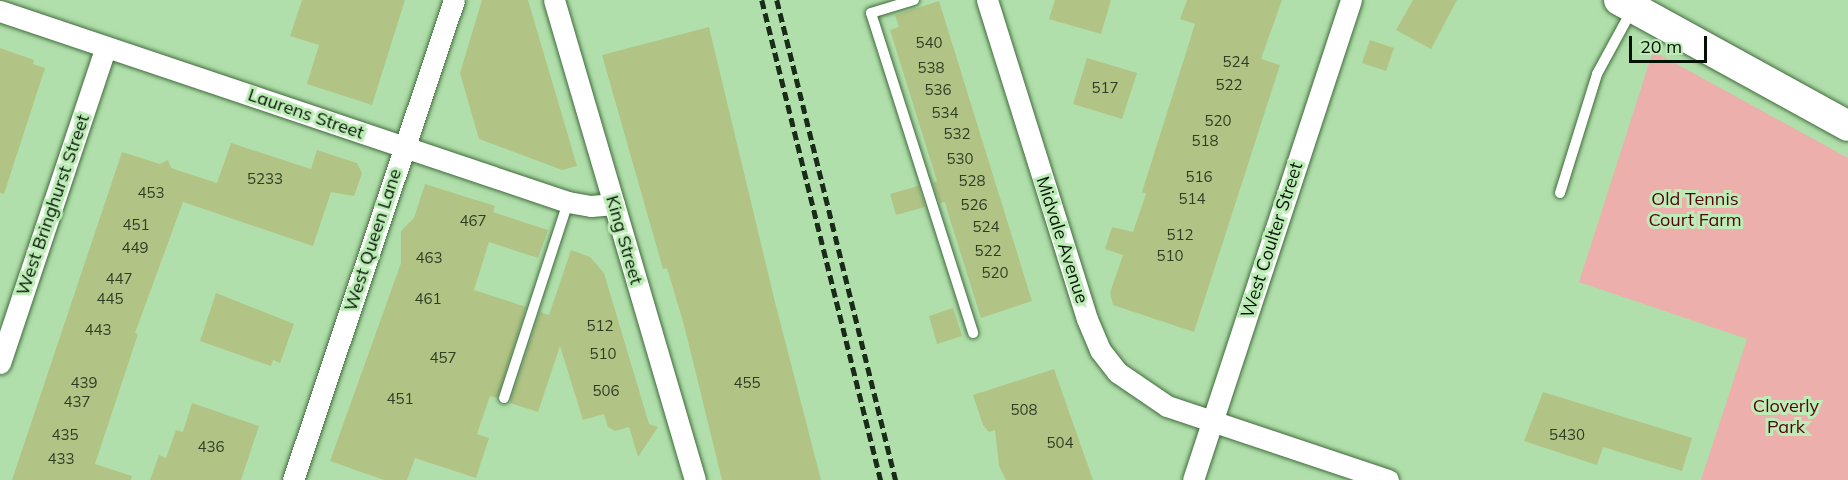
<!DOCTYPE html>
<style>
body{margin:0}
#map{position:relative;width:1848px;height:480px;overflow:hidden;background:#b0dfab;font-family:Mulish,sans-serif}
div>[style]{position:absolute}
.green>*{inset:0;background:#ecafac}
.building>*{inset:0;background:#b1c486}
.roads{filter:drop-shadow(0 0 2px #416b3c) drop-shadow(0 0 2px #416b3c)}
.lane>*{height:10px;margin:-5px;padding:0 5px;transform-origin:5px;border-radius:5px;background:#fff}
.street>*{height:21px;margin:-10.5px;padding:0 10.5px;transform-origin:10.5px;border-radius:10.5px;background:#fff}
.secondary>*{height:30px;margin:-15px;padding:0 15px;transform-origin:15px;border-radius:15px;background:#fff}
.rail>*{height:4.5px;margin-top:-2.25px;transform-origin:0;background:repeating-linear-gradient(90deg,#192c18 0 9px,transparent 0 13.5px)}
span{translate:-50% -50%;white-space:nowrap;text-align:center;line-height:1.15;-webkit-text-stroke:6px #bdecb7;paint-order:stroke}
.number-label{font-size:15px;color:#2e3e23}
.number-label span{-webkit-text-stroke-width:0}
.street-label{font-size:18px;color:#031202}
.park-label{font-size:18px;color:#56030f}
.scale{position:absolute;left:1629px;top:36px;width:78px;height:27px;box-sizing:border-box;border:3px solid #031202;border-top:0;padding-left:8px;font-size:18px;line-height:21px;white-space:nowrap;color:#031202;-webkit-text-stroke:4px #bdecb7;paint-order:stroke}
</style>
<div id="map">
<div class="green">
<div style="clip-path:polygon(1653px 51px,1848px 158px,1848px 480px,1701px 480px,1747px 339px,1579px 282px)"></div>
</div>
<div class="building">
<div style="clip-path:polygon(302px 0,405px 0,372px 105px,307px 84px,319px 45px,290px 36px)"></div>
<div style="clip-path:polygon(482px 0,528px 0,577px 166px,562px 170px,479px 139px,460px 73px)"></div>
<div style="clip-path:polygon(1055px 0,1111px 0,1101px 34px,1049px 19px)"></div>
<div style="clip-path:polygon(1187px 0,1282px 0,1261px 59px,1280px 65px,1194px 332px,1113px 305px,1110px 293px,1123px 255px,1105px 249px,1112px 227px,1133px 232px,1146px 194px,1142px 192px,1195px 24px,1180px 19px)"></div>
<div style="clip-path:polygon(1413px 0,1457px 0,1431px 49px,1396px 30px)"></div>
<div style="clip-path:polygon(939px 1px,1032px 301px,981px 318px,948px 213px,945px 202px,940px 203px,933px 183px,937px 181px,890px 30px,899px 27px,895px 15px)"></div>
<div style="clip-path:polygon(709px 27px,775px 302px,821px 480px,722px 480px,684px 325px,667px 268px,663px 269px,602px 55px)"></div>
<div style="clip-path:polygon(1370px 40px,1394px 48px,1386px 71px,1362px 63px)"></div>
<div style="clip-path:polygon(0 48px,34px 60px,33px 64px,45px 68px,4px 194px,0 193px)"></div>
<div style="clip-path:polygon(1087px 58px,1137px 73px,1122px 119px,1073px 104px)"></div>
<div style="clip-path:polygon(231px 143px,311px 169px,317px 150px,357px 163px,362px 173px,354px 196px,331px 192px,313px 246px,183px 202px,135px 333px,138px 334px,95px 464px,132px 476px,131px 480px,12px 480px,122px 152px,160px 164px,168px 160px,171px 168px,217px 183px)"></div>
<div style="clip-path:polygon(425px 184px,495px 206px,493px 212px,548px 230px,538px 258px,489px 242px,474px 290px,526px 307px,497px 398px,490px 396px,477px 434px,489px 438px,476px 478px,415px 458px,407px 480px,384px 480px,330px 461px,401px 263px,401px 231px,414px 218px)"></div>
<div style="clip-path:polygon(918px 186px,925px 207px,896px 215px,890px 194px)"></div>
<div style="clip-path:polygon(571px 250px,590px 257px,604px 273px,649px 424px,658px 427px,638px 457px,629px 427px,615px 431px,608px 427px,604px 414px,583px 420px,560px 346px,538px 412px,510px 403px,540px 312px,549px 315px)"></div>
<div style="clip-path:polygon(216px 293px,294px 324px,280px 363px,273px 360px,271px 366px,200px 341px)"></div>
<div style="clip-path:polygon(953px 308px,962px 336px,937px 344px,929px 316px)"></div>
<div style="clip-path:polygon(1054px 369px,1093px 480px,1006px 480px,999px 466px,995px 430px,989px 432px,983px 425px,973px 395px)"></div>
<div style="clip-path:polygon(1543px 392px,1692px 438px,1682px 471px,1603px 447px,1597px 465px,1524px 441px)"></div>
<div style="clip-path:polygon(192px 403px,259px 426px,241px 480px,150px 480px,159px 455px,166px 458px,176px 430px,183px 432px)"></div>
</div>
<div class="roads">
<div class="lane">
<div style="left:914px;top:0;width:45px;rotate:163.2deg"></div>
<div style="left:871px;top:13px;width:336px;rotate:72.3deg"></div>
<div style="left:1560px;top:193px;width:125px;rotate:-72.7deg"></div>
<div style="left:1597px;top:74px;width:75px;rotate:-61.4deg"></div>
<div style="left:504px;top:398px;width:206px;rotate:-71.9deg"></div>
</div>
<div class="street">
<div style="left:554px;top:0;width:500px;rotate:73.63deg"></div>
<div style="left:987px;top:0;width:334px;rotate:72.6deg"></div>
<div style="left:1087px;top:319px;width:34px;rotate:67deg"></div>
<div style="left:1100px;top:350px;width:28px;rotate:52deg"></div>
<div style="left:1117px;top:372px;width:60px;rotate:34.2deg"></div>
<div style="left:1167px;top:406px;width:233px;rotate:18.5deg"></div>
<div style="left:0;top:11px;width:599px;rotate:18.59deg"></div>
<div style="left:568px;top:202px;width:23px;rotate:10deg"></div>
<div style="left:591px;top:206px;width:23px;rotate:-5deg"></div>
<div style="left:0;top:363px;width:333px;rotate:-71.5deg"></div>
<div style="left:293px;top:480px;width:506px;rotate:-71.46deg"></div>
<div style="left:1193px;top:480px;width:505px;rotate:-71.78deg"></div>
</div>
<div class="secondary">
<div style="left:1619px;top:0;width:261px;rotate:28.8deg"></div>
</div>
</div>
<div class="rail">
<div style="left:762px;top:0;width:495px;rotate:76.1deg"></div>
<div style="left:777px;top:0;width:495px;rotate:76.1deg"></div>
</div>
<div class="number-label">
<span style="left:929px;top:43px">540</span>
<span style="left:1236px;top:62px">524</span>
<span style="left:931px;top:68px">538</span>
<span style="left:1229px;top:85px">522</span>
<span style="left:1105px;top:88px">517</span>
<span style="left:938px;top:90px">536</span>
<span style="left:945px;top:113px">534</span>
<span style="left:1218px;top:121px">520</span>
<span style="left:957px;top:134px">532</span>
<span style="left:1205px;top:141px">518</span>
<span style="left:960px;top:159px">530</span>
<span style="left:1199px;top:177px">516</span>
<span style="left:265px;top:179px">5233</span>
<span style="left:972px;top:181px">528</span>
<span style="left:151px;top:193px">453</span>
<span style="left:1192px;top:199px">514</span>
<span style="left:974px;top:205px">526</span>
<span style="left:473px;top:221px">467</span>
<span style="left:136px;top:225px">451</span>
<span style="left:986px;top:227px">524</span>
<span style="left:1180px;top:235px">512</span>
<span style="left:135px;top:248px">449</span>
<span style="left:988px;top:251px">522</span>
<span style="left:1170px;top:256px">510</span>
<span style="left:429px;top:258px">463</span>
<span style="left:995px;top:273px">520</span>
<span style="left:119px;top:279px">447</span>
<span style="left:110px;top:299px">445</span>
<span style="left:428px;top:299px">461</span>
<span style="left:600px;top:326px">512</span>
<span style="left:98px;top:330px">443</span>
<span style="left:603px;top:354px">510</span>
<span style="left:443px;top:358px">457</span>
<span style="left:84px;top:383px">439</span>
<span style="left:747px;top:383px">455</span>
<span style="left:606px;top:391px">506</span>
<span style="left:400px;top:399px">451</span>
<span style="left:77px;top:402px">437</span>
<span style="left:1024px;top:410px">508</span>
<span style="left:65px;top:435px">435</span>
<span style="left:1567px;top:435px">5430</span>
<span style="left:1060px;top:443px">504</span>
<span style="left:211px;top:447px">436</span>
<span style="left:61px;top:459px">433</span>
</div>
<div class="street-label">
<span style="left:306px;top:114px;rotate:19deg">Laurens Street</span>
<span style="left:53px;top:205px;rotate:-71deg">West Bringhurst Street</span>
<span style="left:373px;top:240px;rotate:-72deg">West Queen Lane</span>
<span style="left:624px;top:240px;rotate:74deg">King Street</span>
<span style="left:1062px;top:240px;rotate:72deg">Midvale Avenue</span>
<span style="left:1272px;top:240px;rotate:-72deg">West Coulter Street</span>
</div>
<div class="park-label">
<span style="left:1695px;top:210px">Old Tennis<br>Court Farm</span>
<span style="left:1786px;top:417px">Cloverly<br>Park</span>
</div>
<div class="scale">20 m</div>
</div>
